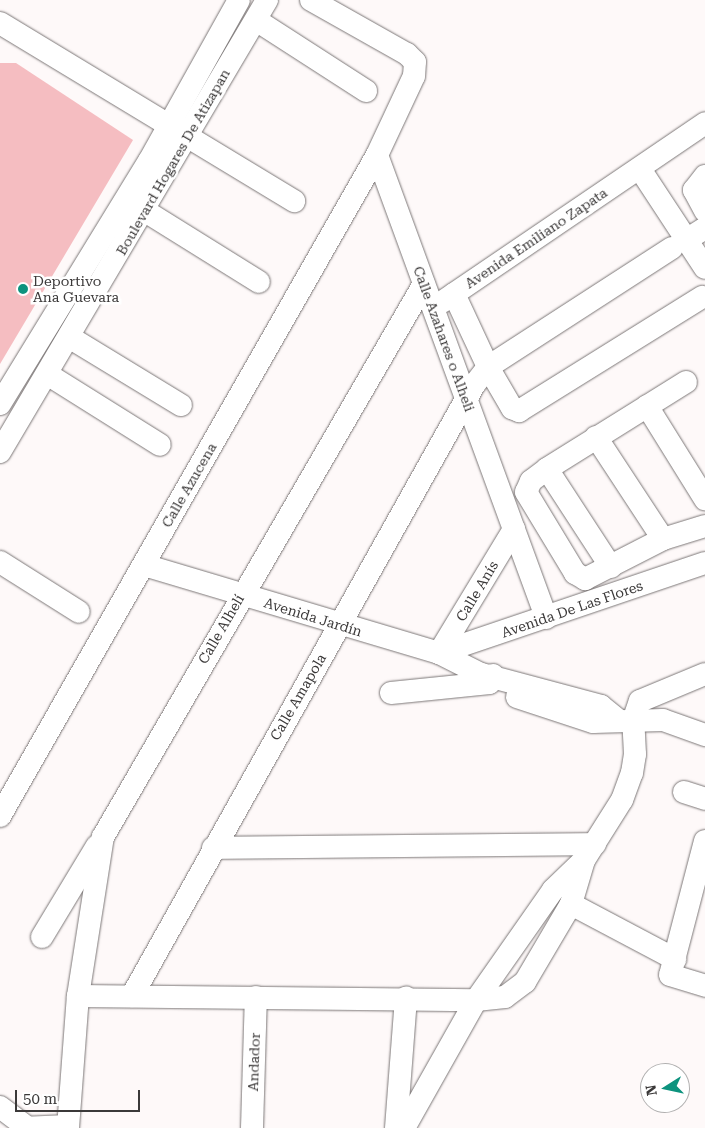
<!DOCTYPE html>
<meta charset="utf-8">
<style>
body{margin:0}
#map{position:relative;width:705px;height:1128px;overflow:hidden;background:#fef9f9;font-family:"Roboto Serif",serif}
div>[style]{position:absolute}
.green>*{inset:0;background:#f5bdc1}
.roads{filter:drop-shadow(0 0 1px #7c7777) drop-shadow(0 0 1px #7c7777)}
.minor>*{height:22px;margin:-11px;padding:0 11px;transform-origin:11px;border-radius:11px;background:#fff}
.dots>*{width:14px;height:14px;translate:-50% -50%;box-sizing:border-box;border:2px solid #fff;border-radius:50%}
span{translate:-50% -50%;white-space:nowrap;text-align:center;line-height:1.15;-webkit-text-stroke:5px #fff;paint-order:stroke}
.street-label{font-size:14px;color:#3b3939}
.poi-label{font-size:14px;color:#3b3939}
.left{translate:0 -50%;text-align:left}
.north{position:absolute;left:640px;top:1063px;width:50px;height:50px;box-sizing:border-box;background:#fff;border:1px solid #b1b0b0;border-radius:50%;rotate:260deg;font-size:14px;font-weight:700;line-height:20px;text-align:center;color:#3b3939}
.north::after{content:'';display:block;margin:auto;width:18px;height:22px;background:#0d937e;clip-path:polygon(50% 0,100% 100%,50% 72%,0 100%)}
.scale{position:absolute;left:15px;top:1090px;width:125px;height:22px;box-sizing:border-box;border:2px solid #3b3939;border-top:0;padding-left:6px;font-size:15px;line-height:18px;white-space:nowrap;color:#3b3939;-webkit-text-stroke:4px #fff;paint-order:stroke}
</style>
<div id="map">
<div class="green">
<div style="clip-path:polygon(0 63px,16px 63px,133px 140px,0 364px)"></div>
</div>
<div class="roads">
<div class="minor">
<div style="left:311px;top:0;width:110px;rotate:29.4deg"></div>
<div style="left:407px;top:54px;width:11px;rotate:45deg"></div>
<div style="left:415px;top:62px;width:14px;rotate:94deg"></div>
<div style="left:414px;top:76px;width:87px;rotate:115.1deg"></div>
<div style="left:377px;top:155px;width:493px;rotate:69.9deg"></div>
<div style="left:256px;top:20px;width:131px;rotate:32.8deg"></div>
<div style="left:0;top:23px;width:344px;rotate:31.2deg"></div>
<div style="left:640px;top:169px;width:118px;rotate:56.7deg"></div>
<div style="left:705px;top:176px;width:18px;rotate:128deg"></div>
<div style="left:694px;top:190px;width:24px;rotate:62deg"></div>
<div style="left:145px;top:211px;width:134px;rotate:31.9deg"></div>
<div style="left:686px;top:240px;width:22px;rotate:-32deg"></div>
<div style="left:454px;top:294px;width:81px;rotate:65deg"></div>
<div style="left:488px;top:367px;width:48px;rotate:59.7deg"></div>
<div style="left:512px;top:408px;width:8px;rotate:23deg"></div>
<div style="left:519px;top:411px;width:216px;rotate:-31.9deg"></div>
<div style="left:442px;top:302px;width:318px;rotate:-34.2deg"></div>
<div style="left:69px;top:337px;width:131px;rotate:31.3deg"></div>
<div style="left:47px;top:374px;width:133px;rotate:32.1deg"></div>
<div style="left:686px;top:382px;width:164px;rotate:148deg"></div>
<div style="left:547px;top:469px;width:20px;rotate:143deg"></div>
<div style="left:531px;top:481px;width:12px;rotate:114deg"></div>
<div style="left:526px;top:492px;width:95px;rotate:58.8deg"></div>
<div style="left:575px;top:573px;width:12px;rotate:31deg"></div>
<div style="left:585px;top:579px;width:88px;rotate:-27.1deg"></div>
<div style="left:663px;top:539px;width:44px;rotate:-17.2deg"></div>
<div style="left:0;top:404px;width:285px;rotate:-58.5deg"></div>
<div style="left:149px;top:161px;width:184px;rotate:-60.8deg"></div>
<div style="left:647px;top:406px;width:110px;rotate:58.1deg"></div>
<div style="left:596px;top:437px;width:122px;rotate:56.7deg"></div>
<div style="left:0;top:452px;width:525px;rotate:-59.43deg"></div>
<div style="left:547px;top:469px;width:117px;rotate:56.9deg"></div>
<div style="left:0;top:562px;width:93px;rotate:32.3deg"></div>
<div style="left:144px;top:565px;width:308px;rotate:16.6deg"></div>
<div style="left:439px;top:653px;width:47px;rotate:26.6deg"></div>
<div style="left:481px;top:674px;width:124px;rotate:14.9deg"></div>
<div style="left:601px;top:706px;width:21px;rotate:39deg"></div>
<div style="left:439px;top:653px;width:281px;rotate:-18.7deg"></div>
<div style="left:439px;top:653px;width:145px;rotate:-58.8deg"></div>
<div style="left:391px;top:693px;width:99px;rotate:-5.8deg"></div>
<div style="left:489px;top:683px;width:9px;rotate:-63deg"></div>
<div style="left:517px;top:697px;width:80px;rotate:18.2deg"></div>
<div style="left:593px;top:722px;width:70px;rotate:-1.6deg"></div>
<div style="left:663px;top:720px;width:45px;rotate:19.7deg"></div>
<div style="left:684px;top:792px;width:22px;rotate:18deg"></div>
<div style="left:0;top:816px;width:761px;rotate:-60.3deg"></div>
<div style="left:705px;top:841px;width:138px;rotate:104.6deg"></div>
<div style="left:670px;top:975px;width:37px;rotate:17deg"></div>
<div style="left:213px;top:848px;width:382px;rotate:-0.6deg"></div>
<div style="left:571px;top:904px;width:118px;rotate:27.9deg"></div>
<div style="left:42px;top:937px;width:106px;rotate:-58.9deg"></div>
<div style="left:78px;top:996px;width:398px;rotate:0.6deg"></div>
<div style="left:476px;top:1000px;width:29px;rotate:-6deg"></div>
<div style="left:505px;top:997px;width:25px;rotate:-37deg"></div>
<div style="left:525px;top:982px;width:91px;rotate:-59.5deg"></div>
<div style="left:571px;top:904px;width:46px;rotate:-73.5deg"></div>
<div style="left:132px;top:996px;width:700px;rotate:-60.76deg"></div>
<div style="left:474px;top:385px;width:23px;rotate:-52deg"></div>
<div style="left:488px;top:367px;width:219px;rotate:-32.9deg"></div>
<div style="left:0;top:1107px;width:31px;rotate:37deg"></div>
<div style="left:22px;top:1128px;width:46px;rotate:-2.5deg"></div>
<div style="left:68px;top:1128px;width:132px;rotate:-85.7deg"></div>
<div style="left:78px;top:996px;width:161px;rotate:-81.1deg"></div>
<div style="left:103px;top:837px;width:639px;rotate:-59.87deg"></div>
<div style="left:252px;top:1128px;width:131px;rotate:-88.3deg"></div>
<div style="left:396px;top:1128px;width:131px;rotate:-85.6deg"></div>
<div style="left:404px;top:1128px;width:147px;rotate:-60.6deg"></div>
<div style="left:476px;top:1000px;width:134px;rotate:-55deg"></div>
<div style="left:553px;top:890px;width:43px;rotate:-44.1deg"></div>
<div style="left:584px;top:860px;width:71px;rotate:-57.7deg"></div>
<div style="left:622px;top:800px;width:29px;rotate:-70deg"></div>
<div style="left:632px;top:773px;width:19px;rotate:-81deg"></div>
<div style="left:635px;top:754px;width:33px;rotate:-93deg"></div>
<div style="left:633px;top:721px;width:21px;rotate:-71deg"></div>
<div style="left:640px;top:701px;width:70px;rotate:-22.6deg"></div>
</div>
</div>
<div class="dots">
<div style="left:23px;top:289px;background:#0d937e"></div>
</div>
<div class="street-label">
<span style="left:173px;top:162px;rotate:-60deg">Boulevard Hogares De Atizapan</span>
<span style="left:536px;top:238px;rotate:-34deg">Avenida Emiliano Zapata</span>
<span style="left:444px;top:339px;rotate:70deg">Calle Azahares o Alheli</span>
<span style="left:189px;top:485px;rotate:-60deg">Calle Azucena</span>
<span style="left:477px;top:591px;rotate:-59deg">Calle Anís</span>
<span style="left:572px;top:609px;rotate:-19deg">Avenida De Las Flores</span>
<span style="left:313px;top:617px;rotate:17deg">Avenida Jardín</span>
<span style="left:221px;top:629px;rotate:-60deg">Calle Alhelí</span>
<span style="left:298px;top:697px;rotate:-60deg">Calle Amapola</span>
<span style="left:254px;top:1062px;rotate:-88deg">Andador</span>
</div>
<div class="poi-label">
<span class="left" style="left:33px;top:289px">Deportivo<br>Ana Guevara</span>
</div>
<div class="north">N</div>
<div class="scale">50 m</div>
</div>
